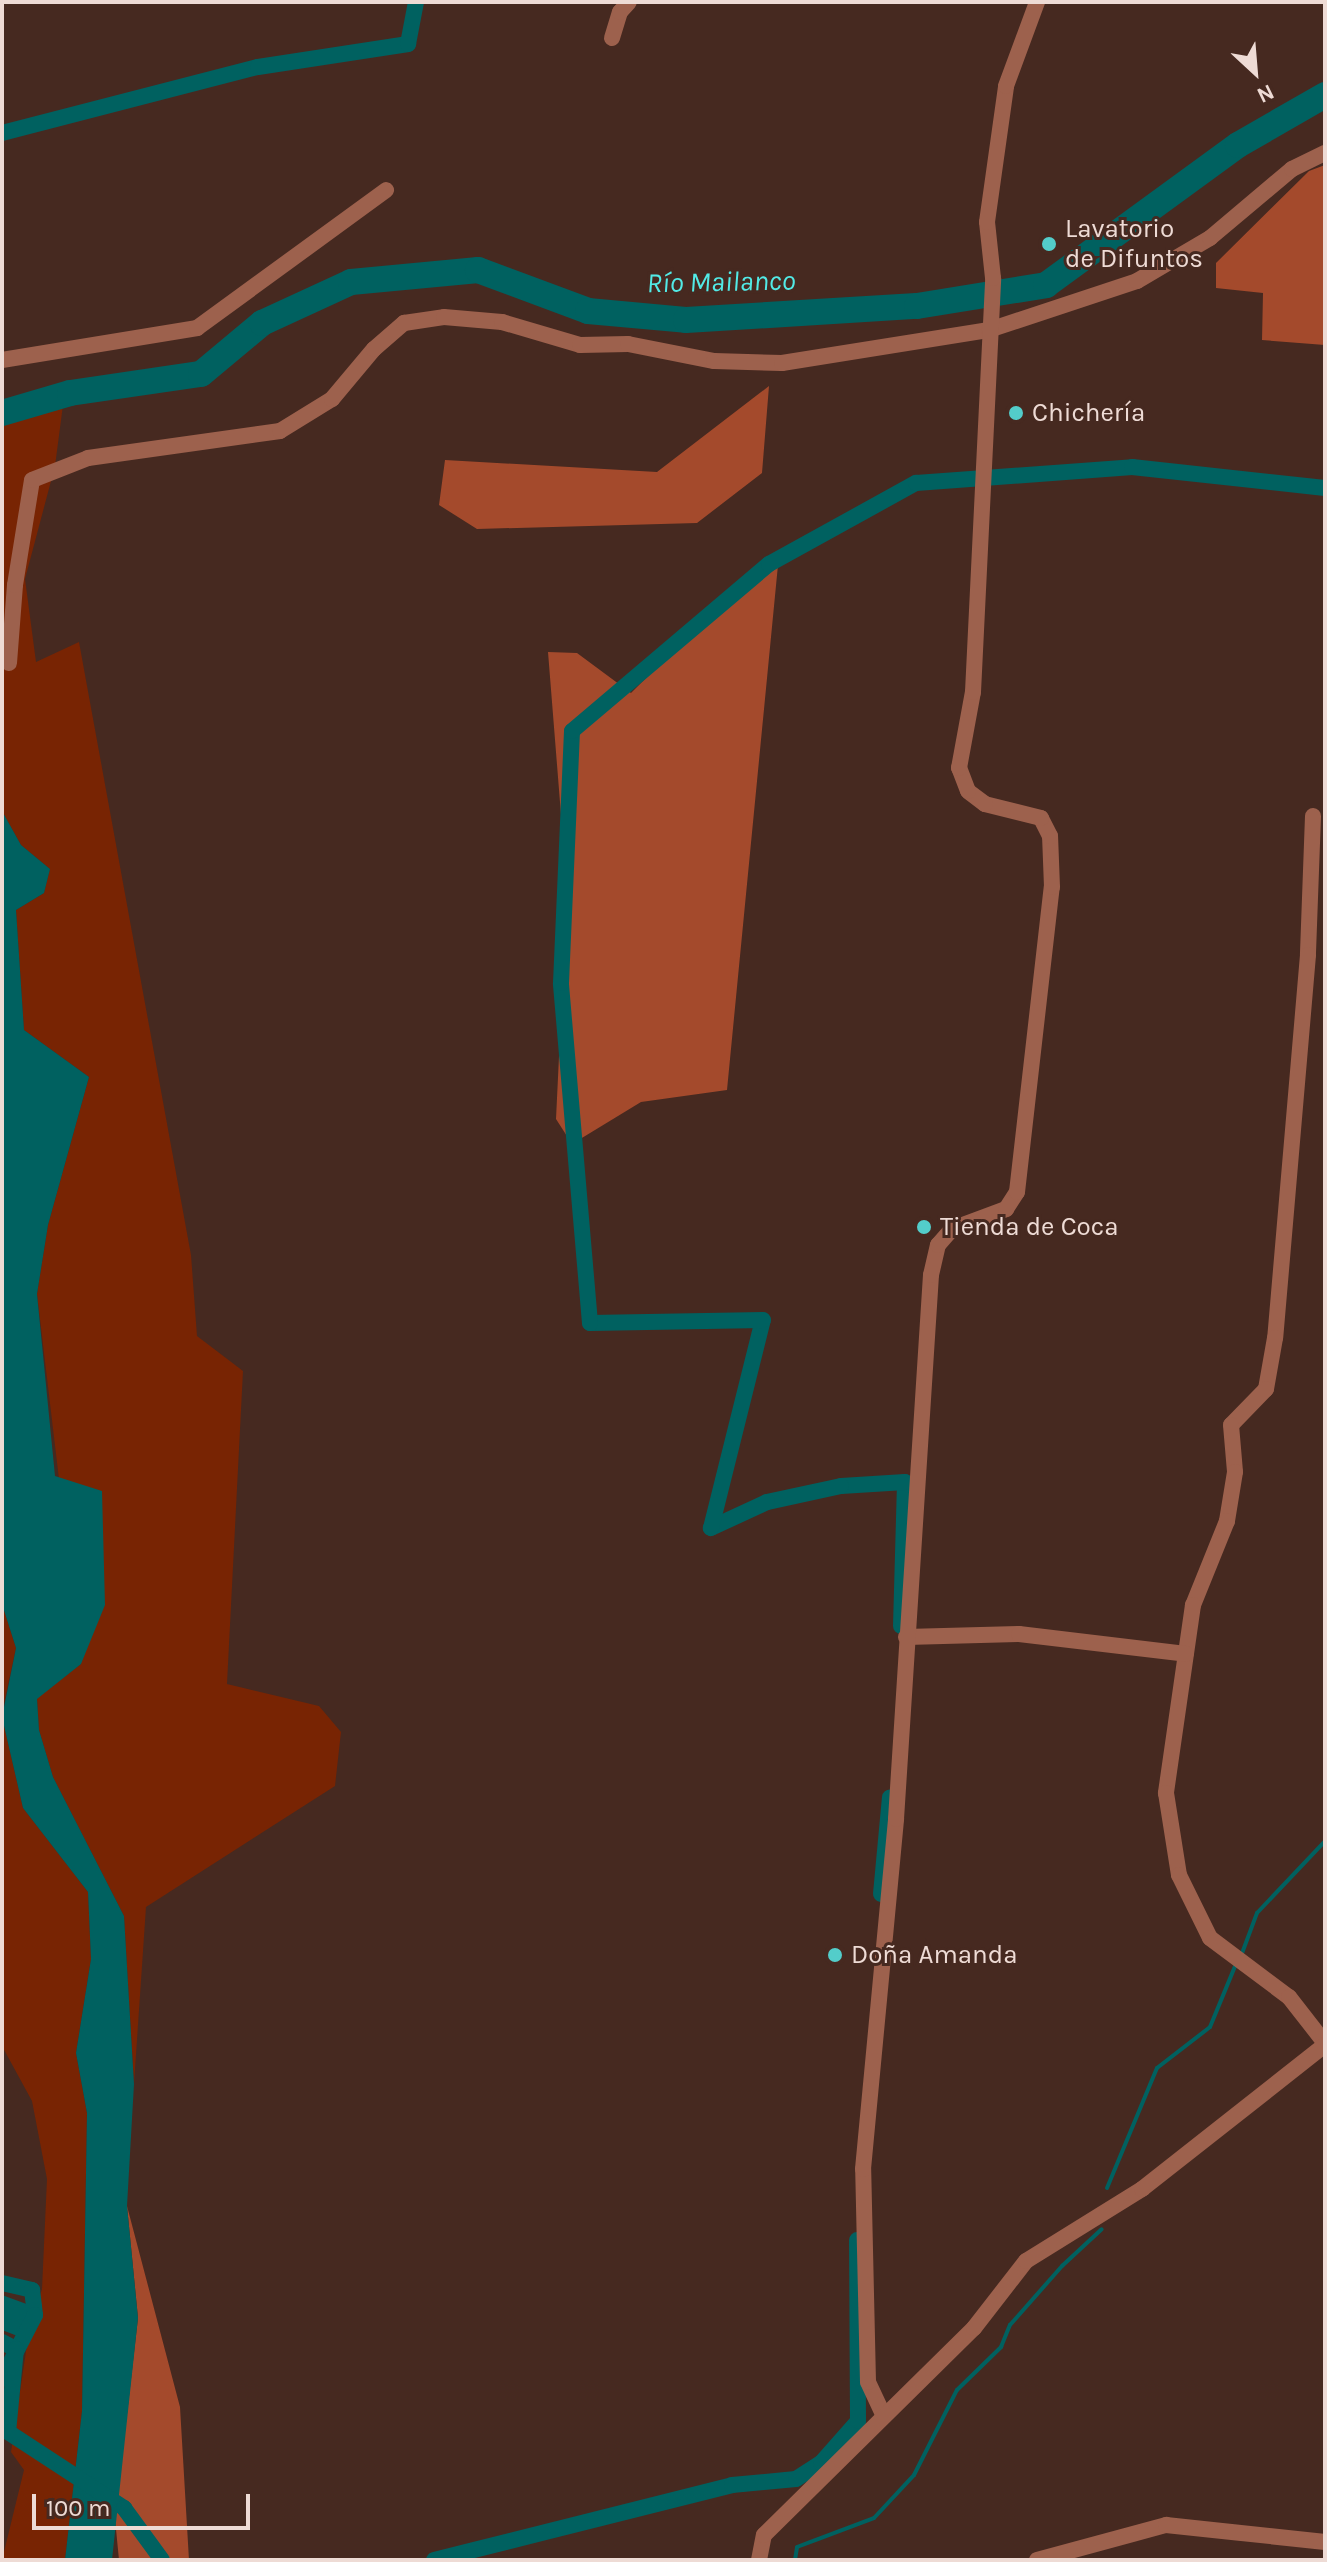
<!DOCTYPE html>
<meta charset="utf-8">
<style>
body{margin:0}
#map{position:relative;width:1327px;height:2562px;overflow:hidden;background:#462920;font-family:Karla,sans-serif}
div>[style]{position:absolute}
.green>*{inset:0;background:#782403}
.forest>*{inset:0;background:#a44a2c}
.water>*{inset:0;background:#006160}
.stream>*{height:4px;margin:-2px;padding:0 2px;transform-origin:2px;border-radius:2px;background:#006160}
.canal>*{height:16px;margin:-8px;padding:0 8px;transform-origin:8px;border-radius:8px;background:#006160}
.river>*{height:26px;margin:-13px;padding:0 13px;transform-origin:13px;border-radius:13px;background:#006160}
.street>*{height:16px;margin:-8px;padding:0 8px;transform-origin:8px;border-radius:8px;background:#9d614d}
.dots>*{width:22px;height:22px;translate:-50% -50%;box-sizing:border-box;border:4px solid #462920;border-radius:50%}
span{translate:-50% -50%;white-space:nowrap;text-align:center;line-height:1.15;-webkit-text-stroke:6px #462920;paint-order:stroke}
.poi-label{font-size:26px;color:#eedbd5}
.left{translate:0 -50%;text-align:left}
.water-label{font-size:28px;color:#52eae6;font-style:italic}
.frame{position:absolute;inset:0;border:4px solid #eedbd5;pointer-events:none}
.north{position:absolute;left:1215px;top:32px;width:80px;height:80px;-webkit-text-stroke:6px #462920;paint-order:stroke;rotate:154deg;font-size:22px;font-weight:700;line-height:32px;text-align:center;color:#eedbd5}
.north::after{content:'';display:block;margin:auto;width:28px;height:36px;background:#eedbd5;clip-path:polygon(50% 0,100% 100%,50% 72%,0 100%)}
.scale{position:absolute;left:32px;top:2494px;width:218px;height:36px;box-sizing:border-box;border:4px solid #eedbd5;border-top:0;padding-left:10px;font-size:24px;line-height:28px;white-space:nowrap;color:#eedbd5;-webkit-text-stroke:6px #462920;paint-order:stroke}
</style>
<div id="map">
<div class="green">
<div style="clip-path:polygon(63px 405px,55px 466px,25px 579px,36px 662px,79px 642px,191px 1255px,197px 1336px,243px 1371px,227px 1684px,319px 1706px,341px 1732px,335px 1786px,146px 1907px,134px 2084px,124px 1916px,53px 1777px,39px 1730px,37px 1698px,81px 1664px,37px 1294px,48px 1225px,89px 1077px,24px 1030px,16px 910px,44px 893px,50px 869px,21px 845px,2px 811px,2px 424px)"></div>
<div style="clip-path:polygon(2px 1604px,16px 1648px,2px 1712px)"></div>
<div style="clip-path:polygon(2px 1717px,23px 1808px,88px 1892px,91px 1959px,76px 2053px,87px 2113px,82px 2411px,65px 2560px,2px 2560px,24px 2470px,11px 2452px,28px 2338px,42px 2289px,47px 2179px,32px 2101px,2px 2046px)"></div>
</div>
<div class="forest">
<div style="clip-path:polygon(1325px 165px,1325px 345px,1262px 340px,1263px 293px,1216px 288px,1216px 263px,1309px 171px)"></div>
<div style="clip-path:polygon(769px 386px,762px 473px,697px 523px,477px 529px,439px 505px,445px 460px,657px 472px)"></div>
<div style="clip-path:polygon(778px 565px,727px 1090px,641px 1102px,572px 1144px,556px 1119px,567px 890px,548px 652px,577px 653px,631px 693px,681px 643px)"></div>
<div style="clip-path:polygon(127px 2206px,180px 2407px,189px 2560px,119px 2560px,115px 2519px,138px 2318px)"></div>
</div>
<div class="water">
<div style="clip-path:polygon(2px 811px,21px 845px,50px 869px,44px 893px,16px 910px,24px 1030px,89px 1077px,48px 1225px,37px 1294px,55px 1476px,102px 1491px,105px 1605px,81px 1664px,37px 1699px,39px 1730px,53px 1777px,124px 1916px,134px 2084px,127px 2206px,138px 2318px,112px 2560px,65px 2560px,82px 2411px,87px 2113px,76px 2053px,91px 1959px,88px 1892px,23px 1808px,2px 1717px,16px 1648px,2px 1604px)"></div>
<div style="clip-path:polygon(2px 2295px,32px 2306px,20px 2337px,2px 2330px)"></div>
</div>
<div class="stream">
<div style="left:1241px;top:1956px;width:46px;rotate:-69.6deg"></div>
<div style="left:1257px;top:1913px;width:99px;rotate:-46.6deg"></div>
<div style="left:1107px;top:2188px;width:130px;rotate:-67.4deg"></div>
<div style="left:1157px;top:2068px;width:67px;rotate:-37.7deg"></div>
<div style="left:1210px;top:2027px;width:68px;rotate:-67.6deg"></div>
<div style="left:795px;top:2560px;width:13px;rotate:-81deg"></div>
<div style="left:797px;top:2547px;width:82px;rotate:-20.6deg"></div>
<div style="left:874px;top:2518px;width:59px;rotate:-47.1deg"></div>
<div style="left:914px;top:2475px;width:95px;rotate:-63.2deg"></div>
<div style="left:957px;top:2390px;width:62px;rotate:-44.3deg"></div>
<div style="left:1001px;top:2347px;width:24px;rotate:-68deg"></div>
<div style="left:1010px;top:2325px;width:79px;rotate:-48.6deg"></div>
<div style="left:1062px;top:2266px;width:54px;rotate:-42.8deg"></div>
</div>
<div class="canal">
<div style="left:2px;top:133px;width:264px;rotate:-14.5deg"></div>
<div style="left:258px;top:67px;width:152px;rotate:-8.7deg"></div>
<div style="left:408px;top:44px;width:43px;rotate:-79.2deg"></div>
<div style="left:901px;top:1626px;width:144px;rotate:-88.4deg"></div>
<div style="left:905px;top:1482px;width:64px;rotate:176.4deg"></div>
<div style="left:841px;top:1486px;width:76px;rotate:167.8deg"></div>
<div style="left:767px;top:1502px;width:62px;rotate:155.1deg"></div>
<div style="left:711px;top:1528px;width:214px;rotate:-76deg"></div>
<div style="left:763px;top:1320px;width:173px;rotate:179deg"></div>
<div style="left:590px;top:1323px;width:341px;rotate:-94.9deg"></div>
<div style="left:561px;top:983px;width:252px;rotate:-87.5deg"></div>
<div style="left:572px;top:731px;width:258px;rotate:-40.3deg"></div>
<div style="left:769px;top:564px;width:168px;rotate:-28.9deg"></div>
<div style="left:916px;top:483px;width:217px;rotate:-4.2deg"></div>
<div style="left:1132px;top:467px;width:194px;rotate:6.2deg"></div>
<div style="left:881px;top:1894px;width:97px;rotate:-84.7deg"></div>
<div style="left:2px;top:2283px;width:31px;rotate:13deg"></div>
<div style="left:32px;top:2290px;width:25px;rotate:83deg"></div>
<div style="left:35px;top:2315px;width:72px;rotate:117.3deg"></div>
<div style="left:2px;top:2342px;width:16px;rotate:27deg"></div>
<div style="left:16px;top:2349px;width:83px;rotate:95.5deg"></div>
<div style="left:8px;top:2432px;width:139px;rotate:33.2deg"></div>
<div style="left:124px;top:2508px;width:64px;rotate:53.8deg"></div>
<div style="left:434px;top:2560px;width:307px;rotate:-14.1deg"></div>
<div style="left:732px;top:2485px;width:64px;rotate:-5.4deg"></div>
<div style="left:796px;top:2479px;width:30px;rotate:-33deg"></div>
<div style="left:821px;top:2463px;width:56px;rotate:-48.6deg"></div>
<div style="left:858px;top:2421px;width:181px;rotate:-90.3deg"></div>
</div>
<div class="river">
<div style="left:2px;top:413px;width:71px;rotate:-16.4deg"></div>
<div style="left:70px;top:393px;width:132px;rotate:-8.3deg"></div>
<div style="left:201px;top:374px;width:80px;rotate:-39.9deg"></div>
<div style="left:262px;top:323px;width:98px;rotate:-24.7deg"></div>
<div style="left:351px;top:282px;width:128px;rotate:-5.4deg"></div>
<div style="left:478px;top:270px;width:117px;rotate:20.4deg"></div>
<div style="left:588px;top:311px;width:98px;rotate:5.2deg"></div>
<div style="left:686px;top:320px;width:231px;rotate:-3.5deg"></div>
<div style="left:917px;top:306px;width:131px;rotate:-9.2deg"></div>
<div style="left:1046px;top:285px;width:238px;rotate:-36.1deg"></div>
<div style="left:1238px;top:145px;width:100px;rotate:-29.9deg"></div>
</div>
<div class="street">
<div style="left:612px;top:38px;width:27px;rotate:-73deg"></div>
<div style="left:620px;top:12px;width:13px;rotate:-48deg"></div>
<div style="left:2px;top:360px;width:198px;rotate:-9.3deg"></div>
<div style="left:197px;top:328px;width:234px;rotate:-36.1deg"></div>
<div style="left:9px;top:663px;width:78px;rotate:-85.6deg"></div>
<div style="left:15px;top:585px;width:106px;rotate:-80.8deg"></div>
<div style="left:32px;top:480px;width:60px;rotate:-21.4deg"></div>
<div style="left:88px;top:458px;width:194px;rotate:-8deg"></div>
<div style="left:280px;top:431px;width:61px;rotate:-31.6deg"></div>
<div style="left:332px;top:399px;width:65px;rotate:-50deg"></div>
<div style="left:374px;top:349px;width:40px;rotate:-41deg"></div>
<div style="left:404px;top:323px;width:40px;rotate:-8.5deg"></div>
<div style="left:444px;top:317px;width:58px;rotate:4.9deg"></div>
<div style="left:502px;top:322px;width:81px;rotate:16.4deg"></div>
<div style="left:580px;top:345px;width:48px;rotate:-1.2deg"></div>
<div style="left:628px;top:344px;width:88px;rotate:11.2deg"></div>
<div style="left:714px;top:361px;width:68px;rotate:1.7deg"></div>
<div style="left:782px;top:363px;width:210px;rotate:-9.1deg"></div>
<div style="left:989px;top:330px;width:156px;rotate:-18.3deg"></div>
<div style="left:1137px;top:281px;width:85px;rotate:-30.5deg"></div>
<div style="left:1210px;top:238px;width:107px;rotate:-40.1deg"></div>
<div style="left:1292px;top:169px;width:37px;rotate:-26deg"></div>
<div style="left:1313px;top:816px;width:139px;rotate:92.1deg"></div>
<div style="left:1308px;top:955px;width:384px;rotate:94.9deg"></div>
<div style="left:1275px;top:1338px;width:52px;rotate:100deg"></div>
<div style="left:1266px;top:1389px;width:50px;rotate:134.2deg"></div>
<div style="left:1231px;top:1425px;width:47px;rotate:85.1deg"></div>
<div style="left:1235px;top:1472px;width:50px;rotate:99.3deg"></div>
<div style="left:1227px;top:1521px;width:91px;rotate:112deg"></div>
<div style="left:1193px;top:1605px;width:190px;rotate:98.2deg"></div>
<div style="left:1166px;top:1793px;width:83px;rotate:81deg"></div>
<div style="left:1179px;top:1875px;width:70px;rotate:63.8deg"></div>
<div style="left:1210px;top:1938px;width:99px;rotate:36.8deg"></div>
<div style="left:1289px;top:1997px;width:58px;rotate:52deg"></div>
<div style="left:906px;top:1637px;width:113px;rotate:-1.5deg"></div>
<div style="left:1019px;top:1634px;width:168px;rotate:6.8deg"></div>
<div style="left:882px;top:2412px;width:33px;rotate:-115deg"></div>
<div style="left:868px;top:2382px;width:213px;rotate:-91.3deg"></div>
<div style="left:863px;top:2169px;width:352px;rotate:-84.6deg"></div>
<div style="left:896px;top:1819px;width:545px;rotate:-86.32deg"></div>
<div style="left:931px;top:1275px;width:31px;rotate:-77deg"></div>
<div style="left:938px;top:1245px;width:21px;rotate:-49deg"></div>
<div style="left:952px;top:1229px;width:58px;rotate:-20.3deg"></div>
<div style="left:1006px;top:1209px;width:20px;rotate:-57deg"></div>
<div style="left:1017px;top:1192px;width:307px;rotate:-83.5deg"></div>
<div style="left:1052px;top:887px;width:51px;rotate:-92.2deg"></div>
<div style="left:1050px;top:836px;width:20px;rotate:-117deg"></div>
<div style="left:1041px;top:818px;width:58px;rotate:-166deg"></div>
<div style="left:985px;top:804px;width:21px;rotate:-143deg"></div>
<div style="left:968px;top:791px;width:25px;rotate:-111deg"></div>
<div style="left:959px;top:768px;width:77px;rotate:-79.6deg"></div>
<div style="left:973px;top:692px;width:414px;rotate:-87.2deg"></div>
<div style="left:993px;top:278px;width:56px;rotate:-96.1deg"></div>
<div style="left:987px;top:222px;width:137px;rotate:-82deg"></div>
<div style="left:1006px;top:86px;width:90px;rotate:-69.7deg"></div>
<div style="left:759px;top:2560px;width:25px;rotate:-79deg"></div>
<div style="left:764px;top:2535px;width:295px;rotate:-44.6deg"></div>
<div style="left:974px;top:2328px;width:85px;rotate:-52.2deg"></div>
<div style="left:1026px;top:2261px;width:137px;rotate:-31.8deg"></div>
<div style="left:1142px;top:2189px;width:233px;rotate:-38.2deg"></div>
<div style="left:1037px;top:2560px;width:134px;rotate:-15.2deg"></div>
<div style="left:1166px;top:2525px;width:160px;rotate:6.1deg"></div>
</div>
<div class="dots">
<div style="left:1049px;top:244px;background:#53cdca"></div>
<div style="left:1016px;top:413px;background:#53cdca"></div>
<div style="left:924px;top:1227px;background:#53cdca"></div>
<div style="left:835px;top:1955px;background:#53cdca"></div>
</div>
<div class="poi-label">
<span class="left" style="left:1065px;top:244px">Lavatorio<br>de Difuntos</span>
<span class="left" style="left:1032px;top:413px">Chichería</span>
<span class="left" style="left:940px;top:1227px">Tienda de Coca</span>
<span class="left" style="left:851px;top:1955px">Doña Amanda</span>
</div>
<div class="water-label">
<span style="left:721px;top:282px;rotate:-1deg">Río Mailanco</span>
</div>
<div class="frame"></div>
<div class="north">N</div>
<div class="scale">100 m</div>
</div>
